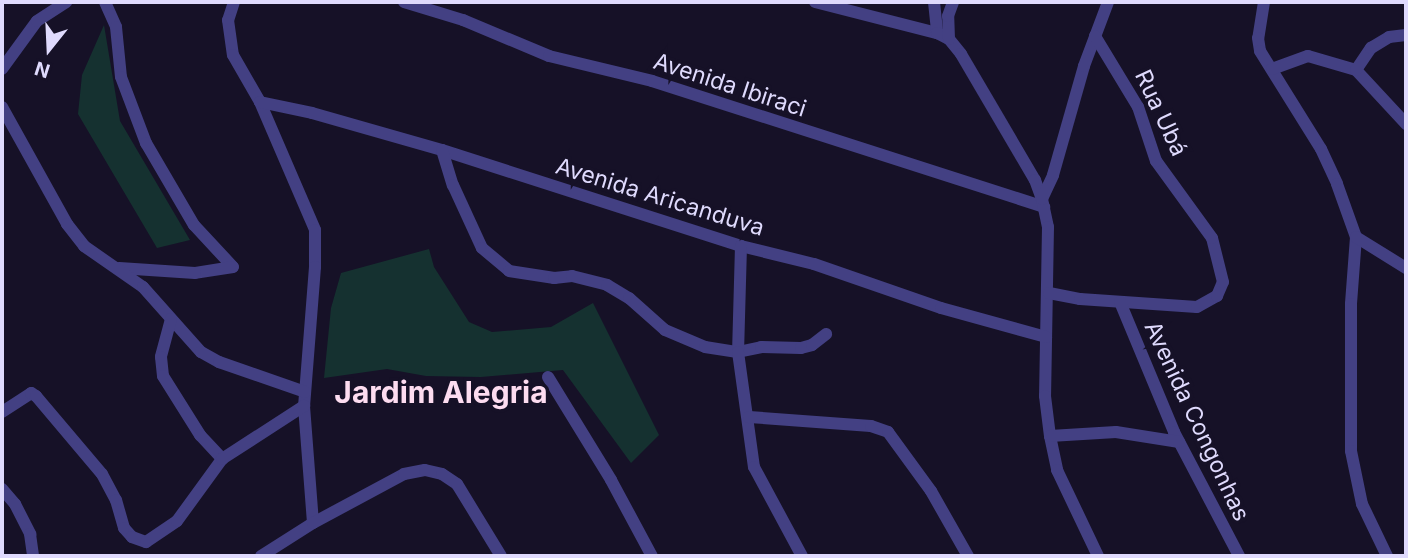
<!DOCTYPE html>
<meta charset="utf-8">
<style>
body{margin:0}
#map{position:relative;width:1408px;height:558px;overflow:hidden;background:#161127;font-family:Inter,sans-serif}
div>[style]{position:absolute}
.green>*{inset:0;background:#153130}
.minor>*{height:12px;margin:-6px;padding:0 6px;transform-origin:6px;border-radius:6px;background:#434083}
span{translate:-50% -50%;white-space:nowrap;text-align:center;line-height:1.15;-webkit-text-stroke:7px #161127;paint-order:stroke}
.street-label{font-size:23px;color:#dfdafd}
.district-label{font-size:30px;color:#fddcf0;font-weight:700}
.frame{position:absolute;inset:0;border:4px solid #dfdafd;pointer-events:none}
.north{position:absolute;left:14px;top:14px;width:70px;height:70px;-webkit-text-stroke:5px #161127;paint-order:stroke;rotate:198deg;font-size:19px;font-weight:700;line-height:28px;text-align:center;color:#dfdafd}
.north::after{content:'';display:block;margin:auto;width:24px;height:32px;background:#dfdafd;clip-path:polygon(50% 0,100% 100%,50% 72%,0 100%)}
</style>
<div id="map">
<div class="green">
<div style="clip-path:polygon(104px 25px,120px 121px,190px 240px,157px 248px,78px 114px,82px 75px)"></div>
<div style="clip-path:polygon(429px 249px,434px 267px,469px 322px,492px 332px,551px 327px,593px 303px,659px 435px,631px 463px,563px 370px,481px 377px,426px 376px,387px 369px,324px 378px,331px 308px,341px 273px)"></div>
</div>
<div class="minor">
<div style="left:105px;top:2px;width:27px;rotate:66deg"></div>
<div style="left:116px;top:27px;width:50px;rotate:84.3deg"></div>
<div style="left:121px;top:77px;width:71px;rotate:69.3deg"></div>
<div style="left:146px;top:143px;width:95px;rotate:59.7deg"></div>
<div style="left:194px;top:225px;width:57px;rotate:47.1deg"></div>
<div style="left:233px;top:267px;width:38px;rotate:171deg"></div>
<div style="left:195px;top:273px;width:76px;rotate:-176.2deg"></div>
<div style="left:234px;top:2px;width:19px;rotate:108deg"></div>
<div style="left:228px;top:20px;width:35px;rotate:82deg"></div>
<div style="left:233px;top:55px;width:54px;rotate:60.1deg"></div>
<div style="left:260px;top:102px;width:139px;rotate:66.7deg"></div>
<div style="left:315px;top:230px;width:37px;rotate:90deg"></div>
<div style="left:315px;top:267px;width:139px;rotate:94.5deg"></div>
<div style="left:304px;top:406px;width:117px;rotate:85.6deg"></div>
<div style="left:404px;top:2px;width:62px;rotate:17deg"></div>
<div style="left:463px;top:20px;width:93px;rotate:22.7deg"></div>
<div style="left:549px;top:56px;width:106px;rotate:13.6deg"></div>
<div style="left:652px;top:81px;width:412px;rotate:17.8deg"></div>
<div style="left:815px;top:2px;width:126px;rotate:14.3deg"></div>
<div style="left:934px;top:2px;width:31px;rotate:84deg"></div>
<div style="left:937px;top:33px;width:13px;rotate:27deg"></div>
<div style="left:949px;top:39px;width:19px;rotate:51deg"></div>
<div style="left:961px;top:54px;width:146px;rotate:59.6deg"></div>
<div style="left:1035px;top:180px;width:20px;rotate:70deg"></div>
<div style="left:1042px;top:199px;width:29px;rotate:78deg"></div>
<div style="left:1048px;top:227px;width:169px;rotate:91deg"></div>
<div style="left:1045px;top:396px;width:40px;rotate:82.9deg"></div>
<div style="left:1050px;top:436px;width:35px;rotate:78deg"></div>
<div style="left:1057px;top:470px;width:95px;rotate:64.5deg"></div>
<div style="left:1264px;top:2px;width:36px;rotate:99deg"></div>
<div style="left:1258px;top:38px;width:13px;rotate:81deg"></div>
<div style="left:1260px;top:51px;width:115px;rotate:58.1deg"></div>
<div style="left:1321px;top:149px;width:38px;rotate:65deg"></div>
<div style="left:1337px;top:184px;width:56px;rotate:70.3deg"></div>
<div style="left:1356px;top:237px;width:67px;rotate:94.3deg"></div>
<div style="left:1351px;top:304px;width:147px;rotate:90deg"></div>
<div style="left:1351px;top:451px;width:54px;rotate:78.3deg"></div>
<div style="left:1362px;top:504px;width:58px;rotate:64.3deg"></div>
<div style="left:949px;top:39px;width:23px;rotate:-92deg"></div>
<div style="left:948px;top:16px;width:15px;rotate:-70deg"></div>
<div style="left:2px;top:69px;width:59px;rotate:-53.9deg"></div>
<div style="left:37px;top:21px;width:35px;rotate:-33deg"></div>
<div style="left:1272px;top:69px;width:38px;rotate:-20deg"></div>
<div style="left:1308px;top:56px;width:50px;rotate:16.3deg"></div>
<div style="left:1356px;top:70px;width:74px;rotate:47.2deg"></div>
<div style="left:1356px;top:70px;width:27px;rotate:-56deg"></div>
<div style="left:1371px;top:48px;width:21px;rotate:-31deg"></div>
<div style="left:1389px;top:37px;width:17px;rotate:-7deg"></div>
<div style="left:260px;top:102px;width:53px;rotate:11.9deg"></div>
<div style="left:312px;top:113px;width:135px;rotate:15.9deg"></div>
<div style="left:442px;top:150px;width:314px;rotate:17.8deg"></div>
<div style="left:741px;top:246px;width:75px;rotate:13.9deg"></div>
<div style="left:814px;top:264px;width:134px;rotate:19.1deg"></div>
<div style="left:941px;top:308px;width:109px;rotate:15.4deg"></div>
<div style="left:2px;top:107px;width:134px;rotate:60.9deg"></div>
<div style="left:67px;top:224px;width:28px;rotate:52deg"></div>
<div style="left:84px;top:246px;width:72px;rotate:34.8deg"></div>
<div style="left:143px;top:287px;width:87px;rotate:48.3deg"></div>
<div style="left:201px;top:352px;width:21px;rotate:29deg"></div>
<div style="left:219px;top:362px;width:91px;rotate:19.2deg"></div>
<div style="left:442px;top:150px;width:37px;rotate:73deg"></div>
<div style="left:453px;top:185px;width:69px;rotate:65.3deg"></div>
<div style="left:482px;top:248px;width:35px;rotate:40deg"></div>
<div style="left:509px;top:271px;width:46px;rotate:8.8deg"></div>
<div style="left:554px;top:278px;width:18px;rotate:-6deg"></div>
<div style="left:572px;top:276px;width:36px;rotate:14deg"></div>
<div style="left:607px;top:285px;width:26px;rotate:31deg"></div>
<div style="left:629px;top:298px;width:48px;rotate:41.6deg"></div>
<div style="left:665px;top:330px;width:43px;rotate:23deg"></div>
<div style="left:705px;top:347px;width:33px;rotate:9deg"></div>
<div style="left:738px;top:352px;width:24px;rotate:-12deg"></div>
<div style="left:761px;top:347px;width:40px;rotate:1.4deg"></div>
<div style="left:801px;top:348px;width:11px;rotate:-15deg"></div>
<div style="left:812px;top:345px;width:18px;rotate:-38deg"></div>
<div style="left:1042px;top:199px;width:26px;rotate:-65deg"></div>
<div style="left:1053px;top:175px;width:113px;rotate:-74.1deg"></div>
<div style="left:1084px;top:66px;width:68px;rotate:-69.4deg"></div>
<div style="left:1356px;top:237px;width:59px;rotate:31.8deg"></div>
<div style="left:741px;top:246px;width:106px;rotate:91.6deg"></div>
<div style="left:738px;top:352px;width:116px;rotate:82.1deg"></div>
<div style="left:754px;top:467px;width:101px;rotate:61.7deg"></div>
<div style="left:1049px;top:293px;width:32px;rotate:11deg"></div>
<div style="left:1080px;top:299px;width:117px;rotate:3.9deg"></div>
<div style="left:1197px;top:307px;width:23px;rotate:-29deg"></div>
<div style="left:1217px;top:296px;width:15px;rotate:-67deg"></div>
<div style="left:1223px;top:282px;width:45px;rotate:-104deg"></div>
<div style="left:1212px;top:238px;width:95px;rotate:-126deg"></div>
<div style="left:1156px;top:161px;width:57px;rotate:-108.4deg"></div>
<div style="left:1138px;top:107px;width:83px;rotate:-121.2deg"></div>
<div style="left:1120px;top:302px;width:141px;rotate:67.4deg"></div>
<div style="left:1174px;top:432px;width:140px;rotate:62.3deg"></div>
<div style="left:171px;top:319px;width:39px;rotate:105deg"></div>
<div style="left:161px;top:357px;width:19px;rotate:84deg"></div>
<div style="left:163px;top:376px;width:70px;rotate:57.9deg"></div>
<div style="left:200px;top:435px;width:33px;rotate:47deg"></div>
<div style="left:548px;top:377px;width:121px;rotate:58.5deg"></div>
<div style="left:611px;top:480px;width:86px;rotate:61.7deg"></div>
<div style="left:2px;top:412px;width:35px;rotate:-33deg"></div>
<div style="left:31px;top:393px;width:6px;rotate:31deg"></div>
<div style="left:36px;top:396px;width:102px;rotate:49.8deg"></div>
<div style="left:102px;top:474px;width:30px;rotate:62deg"></div>
<div style="left:116px;top:500px;width:29px;rotate:74deg"></div>
<div style="left:124px;top:528px;width:12px;rotate:48deg"></div>
<div style="left:132px;top:537px;width:15px;rotate:20deg"></div>
<div style="left:146px;top:542px;width:37px;rotate:-34deg"></div>
<div style="left:177px;top:521px;width:77px;rotate:-54deg"></div>
<div style="left:222px;top:459px;width:98px;rotate:-32.9deg"></div>
<div style="left:749px;top:417px;width:122px;rotate:4.2deg"></div>
<div style="left:871px;top:426px;width:18px;rotate:19deg"></div>
<div style="left:888px;top:432px;width:73px;rotate:53.9deg"></div>
<div style="left:931px;top:491px;width:75px;rotate:60.4deg"></div>
<div style="left:1050px;top:436px;width:66px;rotate:-3.5deg"></div>
<div style="left:1116px;top:432px;width:64px;rotate:9deg"></div>
<div style="left:2px;top:489px;width:20px;rotate:49deg"></div>
<div style="left:15px;top:504px;width:34px;rotate:63deg"></div>
<div style="left:30px;top:534px;width:22px;rotate:82deg"></div>
<div style="left:261px;top:556px;width:62px;rotate:-32.4deg"></div>
<div style="left:313px;top:523px;width:103px;rotate:-28.3deg"></div>
<div style="left:404px;top:474px;width:21px;rotate:-11deg"></div>
<div style="left:425px;top:470px;width:17px;rotate:13deg"></div>
<div style="left:442px;top:474px;width:18px;rotate:34deg"></div>
<div style="left:457px;top:484px;width:84px;rotate:58.6deg"></div>
</div>
<div class="street-label">
<span style="left:730px;top:85px;rotate:18deg">Avenida Ibiraci</span>
<span style="left:1161px;top:113px;rotate:65deg">Rua Ubá</span>
<span style="left:660px;top:197px;rotate:17deg">Avenida Aricanduva</span>
<span style="left:1197px;top:421px;rotate:65deg">Avenida Congonhas</span>
</div>
<div class="district-label">
<span style="left:441px;top:392px">Jardim Alegria</span>
</div>
<div class="frame"></div>
<div class="north">N</div>
</div>
